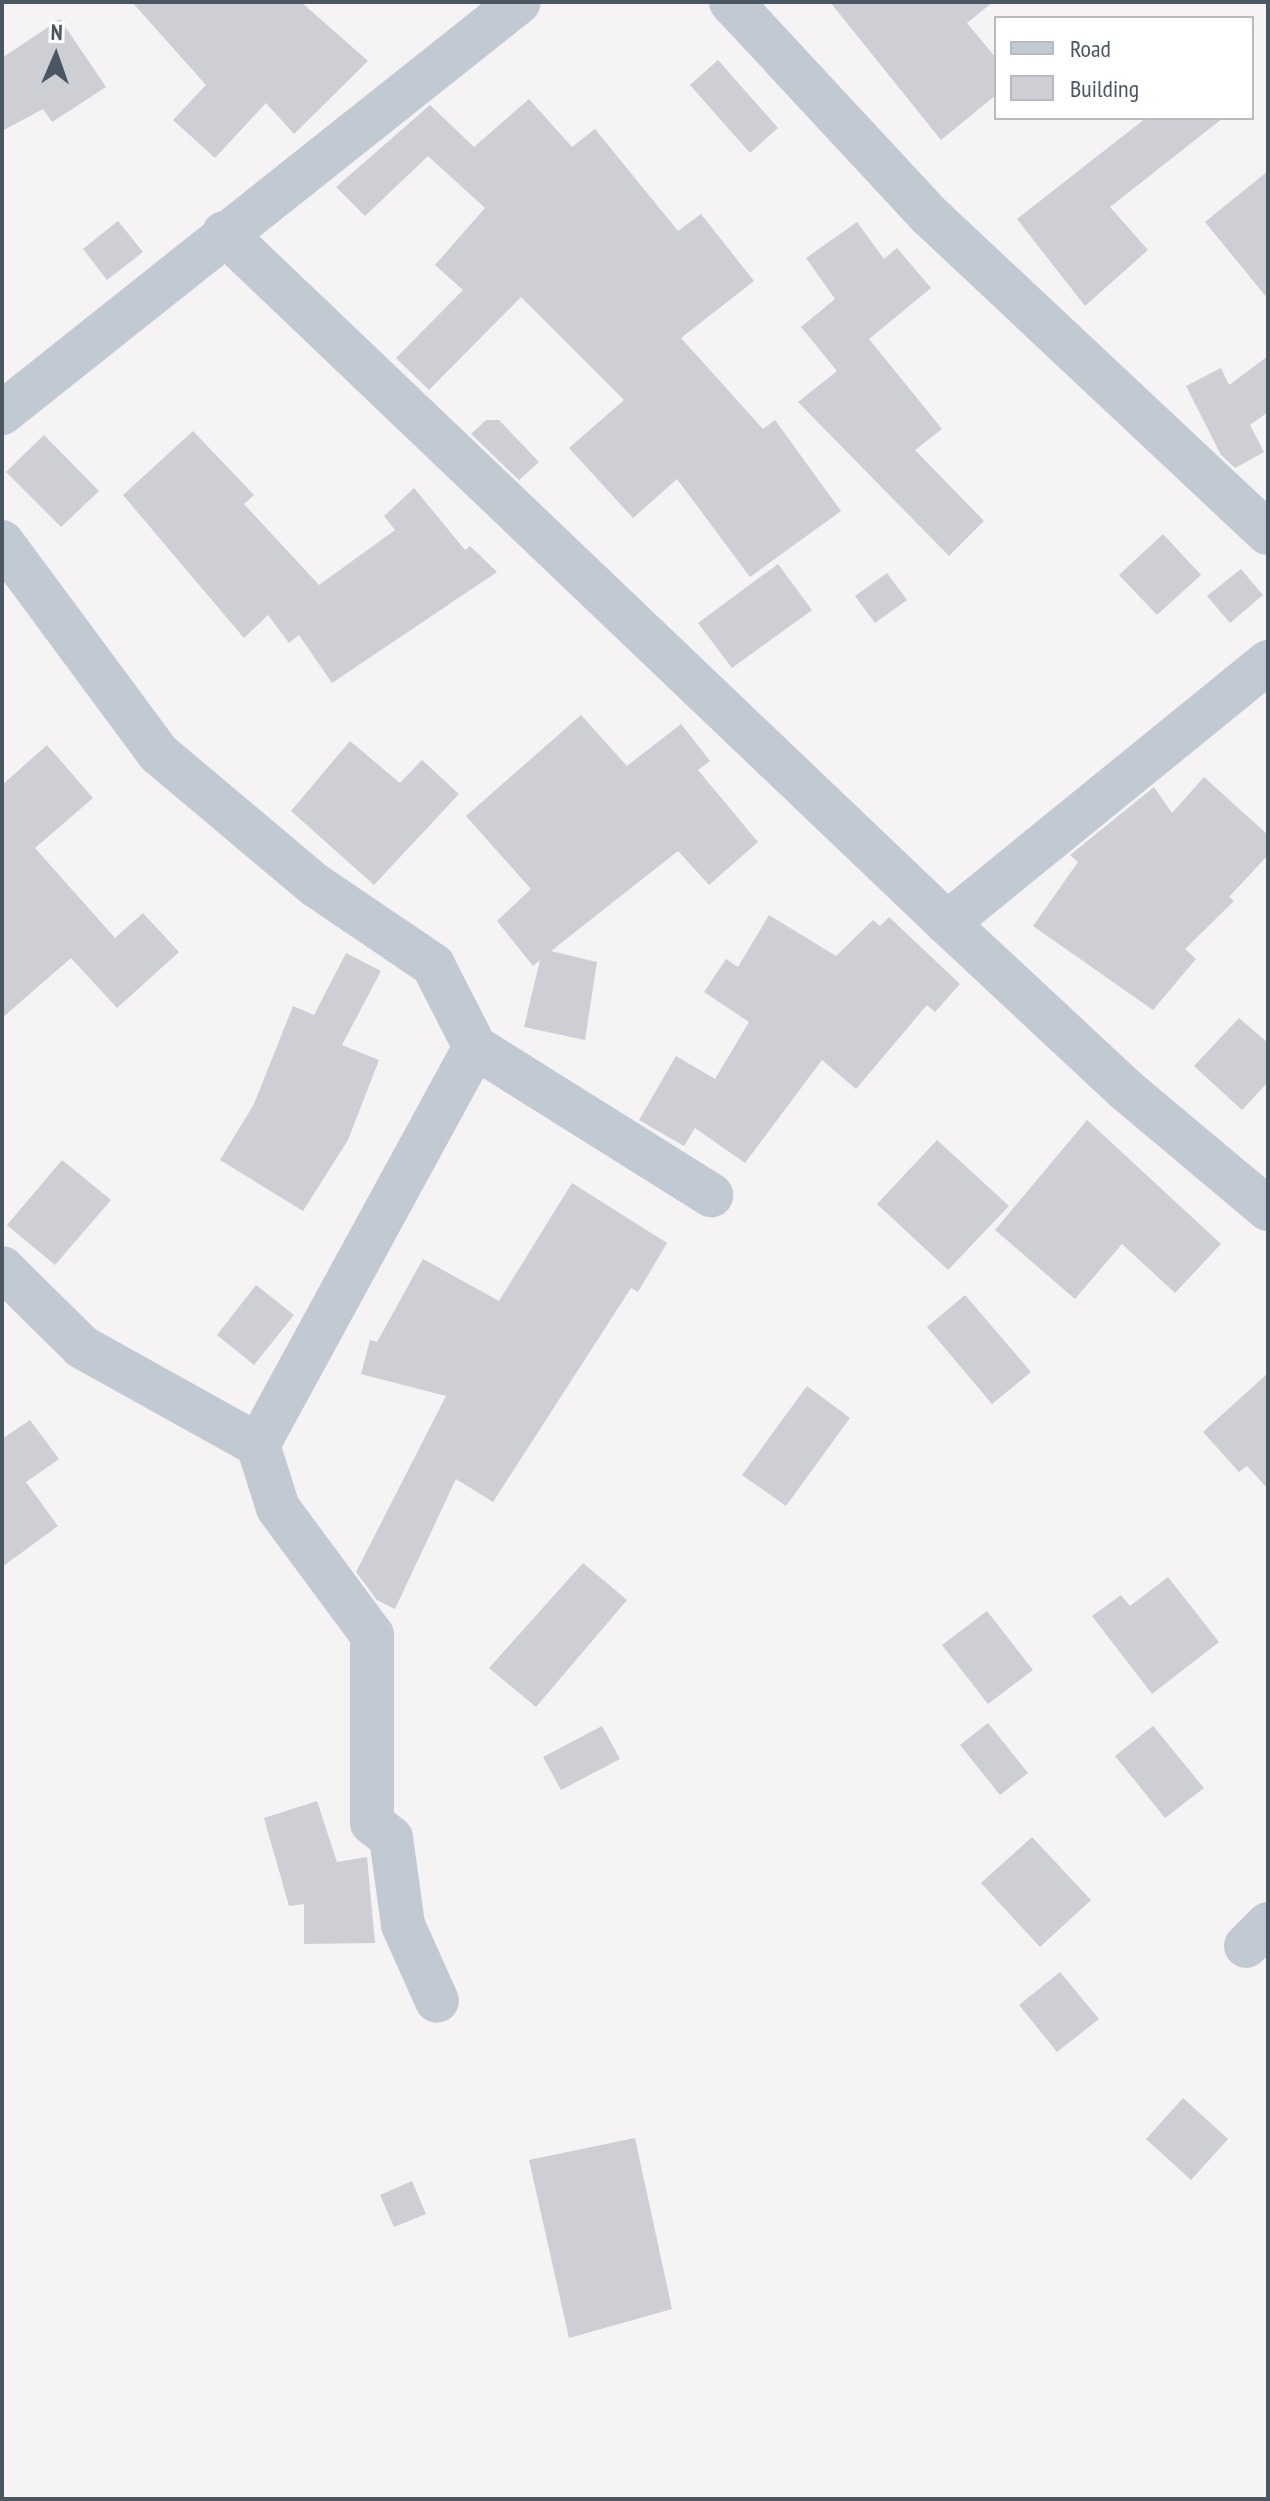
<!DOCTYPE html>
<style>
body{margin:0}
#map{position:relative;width:1270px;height:2501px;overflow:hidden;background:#f5f3f3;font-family:"PT Sans Narrow",sans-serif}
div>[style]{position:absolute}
.building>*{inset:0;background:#cdcfd5}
.street>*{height:44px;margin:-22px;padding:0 22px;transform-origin:22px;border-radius:22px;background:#c1cad2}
span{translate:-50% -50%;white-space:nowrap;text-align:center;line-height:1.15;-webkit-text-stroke:6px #fff;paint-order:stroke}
.frame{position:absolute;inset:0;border:4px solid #4a5661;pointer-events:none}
.legend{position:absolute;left:994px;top:16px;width:260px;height:104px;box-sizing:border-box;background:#fff;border:2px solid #b7bbc0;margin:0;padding:10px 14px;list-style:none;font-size:24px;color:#4a5661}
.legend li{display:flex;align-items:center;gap:16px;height:40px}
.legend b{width:40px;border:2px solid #b7bbc0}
.north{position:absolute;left:16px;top:16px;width:80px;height:80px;-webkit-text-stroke:6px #fff;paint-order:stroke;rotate:2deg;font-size:22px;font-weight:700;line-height:32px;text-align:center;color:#4a5661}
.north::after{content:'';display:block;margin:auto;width:28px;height:36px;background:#4a5661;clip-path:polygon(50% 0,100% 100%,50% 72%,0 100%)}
</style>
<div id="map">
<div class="building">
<div style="clip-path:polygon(132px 2px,301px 2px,368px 61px,294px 134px,266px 103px,215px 158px,173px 120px,206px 85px)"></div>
<div style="clip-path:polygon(830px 2px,993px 2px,967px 23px,996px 58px,996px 95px,941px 140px)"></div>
<div style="clip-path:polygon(60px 19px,106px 87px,52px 122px,43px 109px,2px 131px,2px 58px)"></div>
<div style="clip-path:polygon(718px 60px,778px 128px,750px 153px,690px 85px)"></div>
<div style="clip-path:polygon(529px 99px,572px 147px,595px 129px,678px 231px,701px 214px,754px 281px,681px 338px,763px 429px,775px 420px,841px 511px,750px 577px,677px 479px,633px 518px,569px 448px,624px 400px,521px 297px,429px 390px,396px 358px,463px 290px,435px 265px,485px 208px,428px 156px,365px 216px,336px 187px,430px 105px,474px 147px)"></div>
<div style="clip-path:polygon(1146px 118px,1223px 118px,1110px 207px,1148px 250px,1085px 306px,1017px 219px)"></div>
<div style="clip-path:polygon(1268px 171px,1268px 299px,1205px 222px)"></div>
<div style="clip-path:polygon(118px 221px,143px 252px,107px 280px,83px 249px)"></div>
<div style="clip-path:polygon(857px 222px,884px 259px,897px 248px,931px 288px,869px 339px,942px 429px,915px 450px,984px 521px,949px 556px,798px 402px,837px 371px,801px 327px,835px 299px,806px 258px)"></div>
<div style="clip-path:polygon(1268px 356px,1268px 412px,1250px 425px,1264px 452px,1235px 468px,1221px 455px,1186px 386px,1221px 368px,1229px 385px)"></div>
<div style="clip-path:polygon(486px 420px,499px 420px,539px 462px,519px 480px,471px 434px)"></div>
<div style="clip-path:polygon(193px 431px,254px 495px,244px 504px,319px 585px,395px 530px,384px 516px,414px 488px,465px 550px,470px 546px,497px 572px,332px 683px,299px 635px,289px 643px,268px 615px,244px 638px,123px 495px)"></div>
<div style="clip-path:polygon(44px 435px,99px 491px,61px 527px,6px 472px)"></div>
<div style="clip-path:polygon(1163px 534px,1201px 575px,1157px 615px,1119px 575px)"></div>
<div style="clip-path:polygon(778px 564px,812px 610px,732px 668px,698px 623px)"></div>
<div style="clip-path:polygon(1241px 569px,1263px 595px,1230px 623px,1207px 596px)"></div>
<div style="clip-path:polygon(887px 573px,907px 600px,875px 623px,855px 596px)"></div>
<div style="clip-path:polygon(581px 715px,627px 766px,681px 724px,710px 761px,698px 770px,758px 842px,709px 885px,678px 851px,551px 951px,597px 962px,585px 1040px,524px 1027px,540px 960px,533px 966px,497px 921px,531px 889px,466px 816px)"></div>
<div style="clip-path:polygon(350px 741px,400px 783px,422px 760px,459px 794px,374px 885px,291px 811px)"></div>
<div style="clip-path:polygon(47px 745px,93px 798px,35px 848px,115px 938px,143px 913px,179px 952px,117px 1008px,71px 958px,2px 1018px,2px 785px)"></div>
<div style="clip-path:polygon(1204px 777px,1268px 835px,1268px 855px,1229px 897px,1234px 901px,1185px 949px,1196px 959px,1153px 1010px,1033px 926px,1078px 862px,1070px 855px,1154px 787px,1172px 813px)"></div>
<div style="clip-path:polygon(769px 915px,836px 956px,873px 920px,880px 926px,889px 917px,960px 984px,935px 1012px,927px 1005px,856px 1089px,822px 1060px,745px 1163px,695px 1128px,684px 1146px,639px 1120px,676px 1056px,715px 1079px,749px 1022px,704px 992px,726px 959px,738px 967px)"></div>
<div style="clip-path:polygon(346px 953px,381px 971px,342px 1045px,379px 1060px,348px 1140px,303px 1211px,220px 1160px,254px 1104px,293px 1006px,314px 1015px)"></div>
<div style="clip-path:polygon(1239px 1018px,1268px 1043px,1268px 1082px,1242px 1110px,1194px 1066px)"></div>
<div style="clip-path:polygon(1087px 1120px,1221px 1244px,1175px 1293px,1122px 1244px,1075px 1299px,995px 1230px)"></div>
<div style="clip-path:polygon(937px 1140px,1009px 1206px,948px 1270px,877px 1204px)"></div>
<div style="clip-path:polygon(62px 1160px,111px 1200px,55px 1265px,7px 1225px)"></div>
<div style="clip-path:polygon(572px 1183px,667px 1243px,638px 1292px,631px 1288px,493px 1502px,456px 1479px,395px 1609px,377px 1600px,356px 1572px,446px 1396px,361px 1374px,370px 1340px,377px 1342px,423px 1259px,499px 1301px)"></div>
<div style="clip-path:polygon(256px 1285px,294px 1315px,254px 1365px,217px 1335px)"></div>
<div style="clip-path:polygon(965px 1295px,1031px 1372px,992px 1404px,927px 1327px)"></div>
<div style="clip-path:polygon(1268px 1373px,1268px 1489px,1247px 1466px,1239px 1472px,1203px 1432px)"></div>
<div style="clip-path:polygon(807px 1386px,850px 1418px,786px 1506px,742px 1475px)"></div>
<div style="clip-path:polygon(30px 1420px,59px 1459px,26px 1482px,58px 1526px,2px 1567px,2px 1439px)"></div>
<div style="clip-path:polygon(583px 1563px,627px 1600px,536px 1707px,489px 1668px)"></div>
<div style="clip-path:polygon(1168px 1577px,1219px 1642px,1152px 1694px,1092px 1616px,1121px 1595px,1130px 1606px)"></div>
<div style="clip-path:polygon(987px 1611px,1033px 1670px,988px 1704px,942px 1645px)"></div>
<div style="clip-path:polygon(988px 1723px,1028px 1773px,1000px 1795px,960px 1745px)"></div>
<div style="clip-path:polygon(602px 1726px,620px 1759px,561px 1790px,543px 1757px)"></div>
<div style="clip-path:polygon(1153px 1726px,1204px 1788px,1165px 1818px,1115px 1756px)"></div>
<div style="clip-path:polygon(317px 1801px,337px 1862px,367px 1857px,375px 1943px,304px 1944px,304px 1904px,289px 1906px,264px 1818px)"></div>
<div style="clip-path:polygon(1032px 1837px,1091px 1900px,1040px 1947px,981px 1883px)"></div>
<div style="clip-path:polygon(1060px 1972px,1099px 2019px,1057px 2052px,1019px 2005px)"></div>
<div style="clip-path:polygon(1183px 2098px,1228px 2139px,1191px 2180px,1146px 2139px)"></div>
<div style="clip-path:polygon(635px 2138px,672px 2309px,569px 2338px,529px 2160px)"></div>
<div style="clip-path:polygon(412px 2181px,426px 2214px,394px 2227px,380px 2195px)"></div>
</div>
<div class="street">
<div style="left:731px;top:2px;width:292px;rotate:47.1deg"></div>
<div style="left:930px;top:216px;width:463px;rotate:43.2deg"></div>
<div style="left:224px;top:233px;width:999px;rotate:43.66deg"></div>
<div style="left:947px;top:923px;width:245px;rotate:43deg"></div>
<div style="left:1126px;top:1090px;width:185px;rotate:40deg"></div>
<div style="left:2px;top:413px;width:660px;rotate:-38.48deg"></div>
<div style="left:2px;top:542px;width:262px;rotate:53.5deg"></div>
<div style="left:158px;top:753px;width:205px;rotate:40.1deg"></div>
<div style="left:315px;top:885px;width:143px;rotate:34.1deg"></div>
<div style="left:433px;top:965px;width:92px;rotate:62.9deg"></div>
<div style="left:475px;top:1047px;width:279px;rotate:32.1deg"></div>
<div style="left:947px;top:923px;width:414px;rotate:-39.1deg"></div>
<div style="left:2px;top:1268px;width:112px;rotate:44.6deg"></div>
<div style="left:82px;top:1347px;width:201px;rotate:29.1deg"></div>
<div style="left:258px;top:1445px;width:453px;rotate:-61.4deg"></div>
<div style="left:258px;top:1445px;width:66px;rotate:72.4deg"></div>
<div style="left:278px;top:1508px;width:158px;rotate:53.5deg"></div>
<div style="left:372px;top:1635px;width:188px;rotate:90deg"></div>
<div style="left:372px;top:1823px;width:24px;rotate:38deg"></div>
<div style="left:391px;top:1838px;width:88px;rotate:82.1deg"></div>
<div style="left:403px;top:1925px;width:83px;rotate:65.9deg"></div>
<div style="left:1246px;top:1946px;width:31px;rotate:-45deg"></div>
</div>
<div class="frame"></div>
<ul class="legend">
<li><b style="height:10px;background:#c1cad2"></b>Road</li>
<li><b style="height:22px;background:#cdcfd5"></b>Building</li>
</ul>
<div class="north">N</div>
</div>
